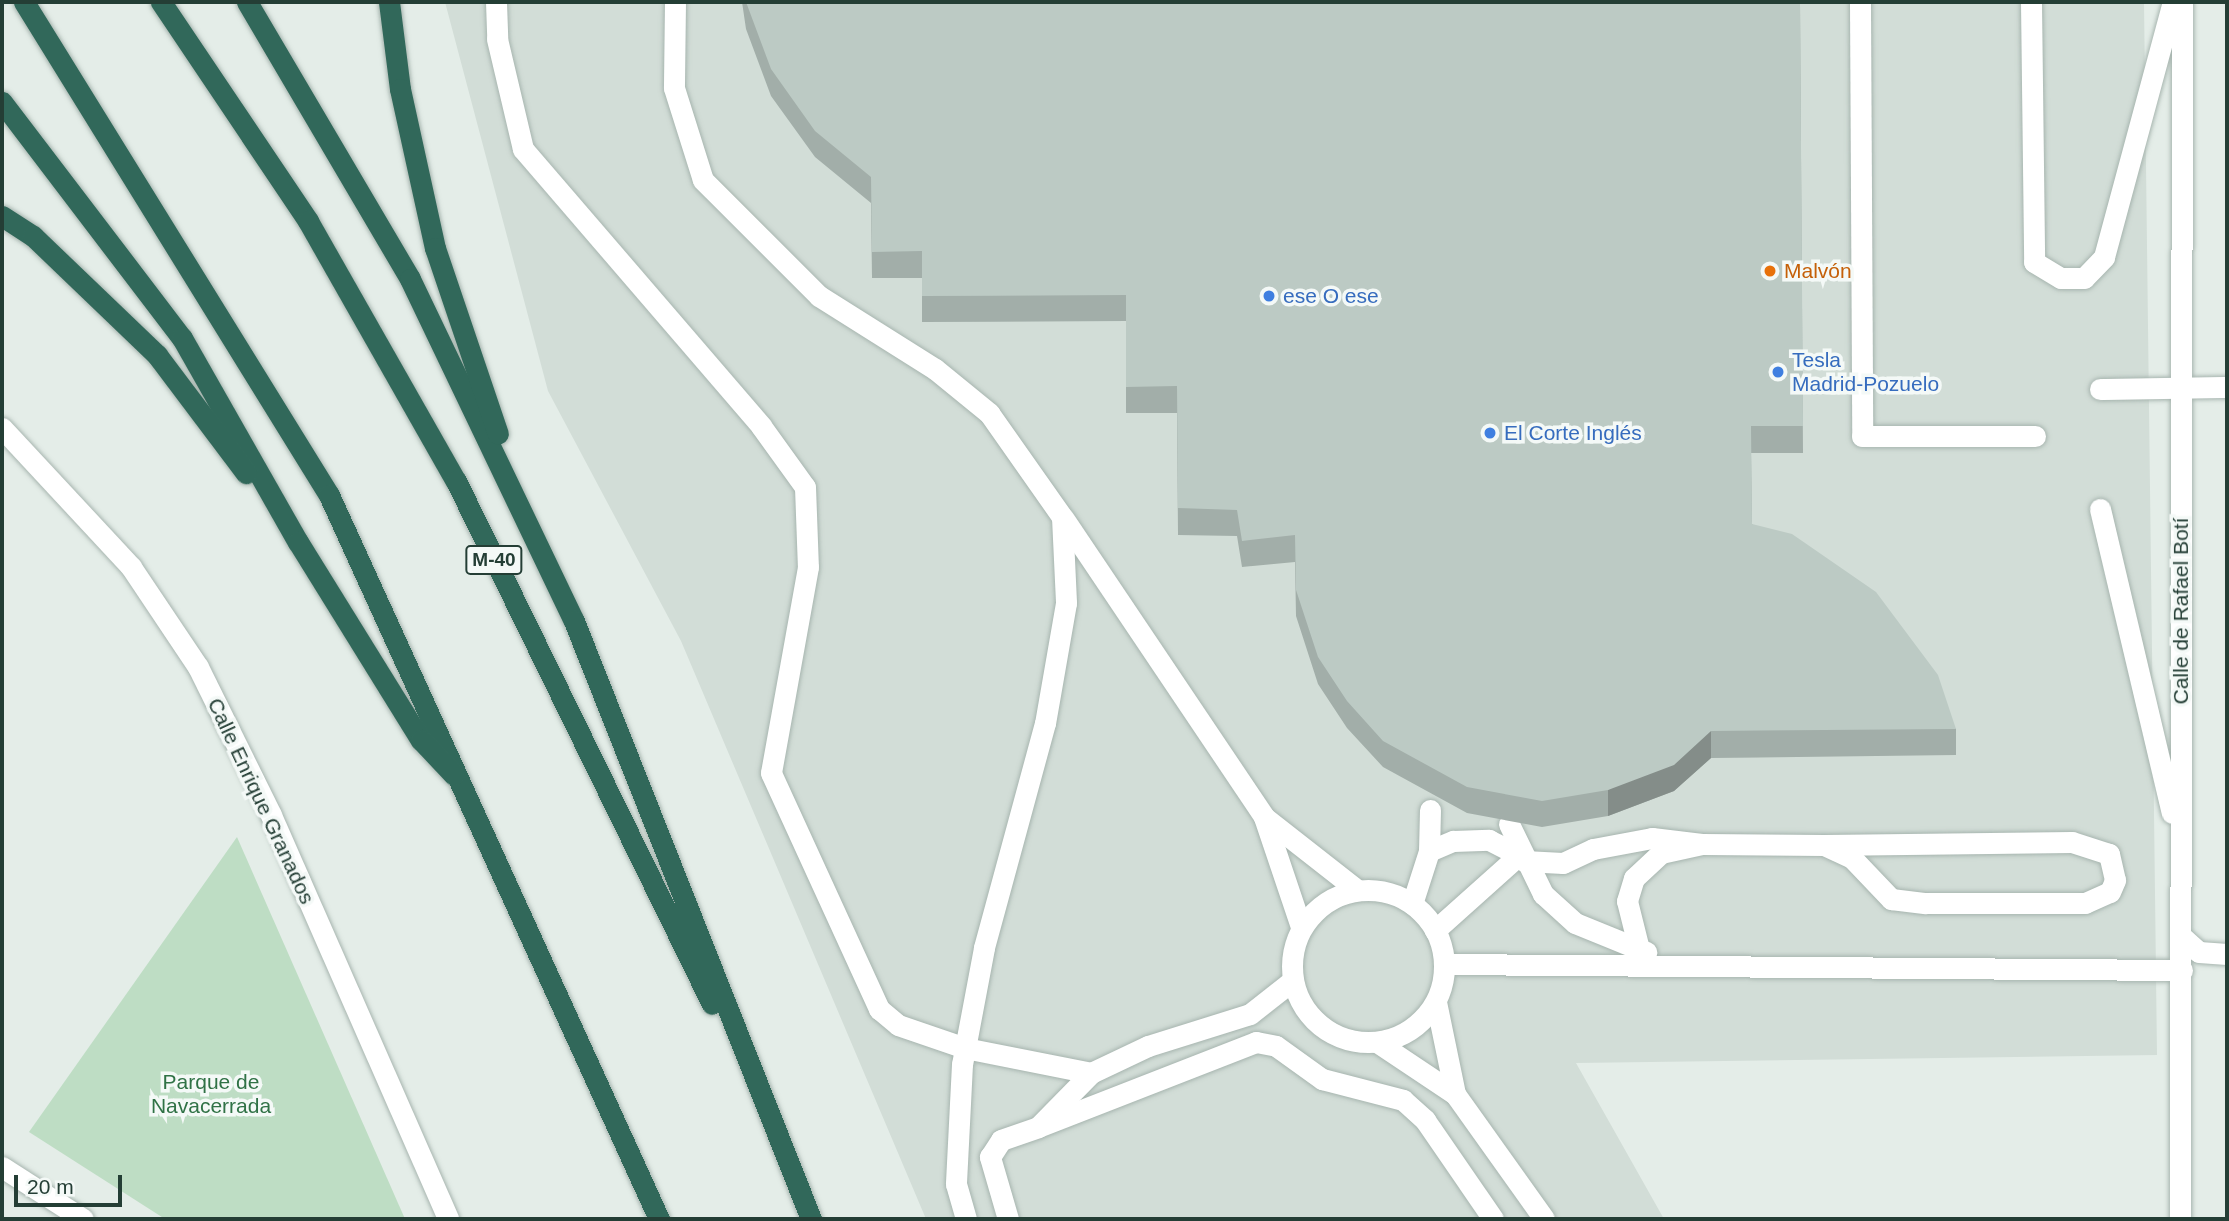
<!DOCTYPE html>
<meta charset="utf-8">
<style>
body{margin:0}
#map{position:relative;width:2229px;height:1221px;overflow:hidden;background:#e4ede8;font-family:Arial,sans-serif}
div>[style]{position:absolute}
.built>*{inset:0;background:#d2ddd7}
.green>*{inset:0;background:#beddc4}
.roads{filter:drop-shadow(0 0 2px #a7b5af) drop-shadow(0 0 2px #a7b5af)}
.minor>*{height:21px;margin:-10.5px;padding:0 10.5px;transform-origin:10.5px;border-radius:10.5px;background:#fff}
.minor>.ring{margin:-10.5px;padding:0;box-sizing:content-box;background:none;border:21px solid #fff;border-radius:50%}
.highway>*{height:21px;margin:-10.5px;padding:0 10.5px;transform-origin:10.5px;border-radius:10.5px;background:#31685a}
.wall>*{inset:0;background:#a2aea9}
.shaded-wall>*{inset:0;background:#848d89}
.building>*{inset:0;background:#bccac4}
.dots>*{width:19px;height:19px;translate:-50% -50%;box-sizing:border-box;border:4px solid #f4f9f7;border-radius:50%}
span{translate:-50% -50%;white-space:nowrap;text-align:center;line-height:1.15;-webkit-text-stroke:7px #f4f9f7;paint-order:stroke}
.shield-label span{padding:2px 5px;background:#f4f9f7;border:2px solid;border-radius:5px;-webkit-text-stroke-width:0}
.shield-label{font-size:19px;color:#243e35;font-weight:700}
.food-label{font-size:21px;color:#c56008}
.left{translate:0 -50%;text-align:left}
.shop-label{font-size:21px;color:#366cbe}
.street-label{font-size:21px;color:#243e35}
.park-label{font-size:21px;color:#307246}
.frame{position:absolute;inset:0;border:4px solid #243e35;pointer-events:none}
.scale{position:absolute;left:14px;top:1175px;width:108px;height:32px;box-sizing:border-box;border:4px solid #243e35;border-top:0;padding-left:9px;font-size:21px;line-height:24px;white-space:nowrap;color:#243e35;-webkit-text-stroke:5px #f4f9f7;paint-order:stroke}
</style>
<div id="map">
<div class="built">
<div style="clip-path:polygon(445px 2px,2144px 2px,2157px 1055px,1576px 1063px,1664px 1219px,926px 1219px,681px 641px,548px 391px)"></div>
</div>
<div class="green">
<div style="clip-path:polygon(237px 837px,405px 1219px,165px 1219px,29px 1132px)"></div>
</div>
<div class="roads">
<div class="minor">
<div style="left:496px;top:2px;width:37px;rotate:88deg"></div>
<div style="left:497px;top:39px;width:113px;rotate:76.7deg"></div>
<div style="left:523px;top:149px;width:365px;rotate:49.3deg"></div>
<div style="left:761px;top:426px;width:75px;rotate:54.2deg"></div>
<div style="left:805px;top:487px;width:80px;rotate:87.9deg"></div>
<div style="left:808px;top:567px;width:209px;rotate:100.2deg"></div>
<div style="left:771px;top:773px;width:260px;rotate:65.4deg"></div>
<div style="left:879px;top:1009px;width:25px;rotate:40deg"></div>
<div style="left:898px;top:1025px;width:71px;rotate:18.9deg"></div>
<div style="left:965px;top:1048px;width:128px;rotate:11.2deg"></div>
<div style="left:1091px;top:1073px;width:63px;rotate:-25.3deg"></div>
<div style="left:1148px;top:1046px;width:107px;rotate:-17.4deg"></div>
<div style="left:1250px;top:1014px;width:53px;rotate:-38.2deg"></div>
<div style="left:675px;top:2px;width:86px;rotate:90.7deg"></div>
<div style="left:674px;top:88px;width:96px;rotate:72.5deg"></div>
<div style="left:703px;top:180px;width:164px;rotate:45deg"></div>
<div style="left:819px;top:296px;width:137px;rotate:32.2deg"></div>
<div style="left:935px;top:369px;width:70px;rotate:39.2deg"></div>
<div style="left:989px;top:413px;width:127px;rotate:54.9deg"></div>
<div style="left:1062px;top:517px;width:86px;rotate:87.3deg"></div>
<div style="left:1066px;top:603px;width:122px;rotate:99.9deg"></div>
<div style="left:1045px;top:723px;width:233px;rotate:105.2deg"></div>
<div style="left:984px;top:948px;width:118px;rotate:100.7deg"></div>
<div style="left:962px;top:1064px;width:120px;rotate:92.9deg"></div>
<div style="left:956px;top:1184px;width:36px;rotate:74deg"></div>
<div style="left:1860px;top:2px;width:434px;rotate:89.7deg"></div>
<div style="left:1862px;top:436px;width:173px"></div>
<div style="left:2031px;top:2px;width:260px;rotate:89.3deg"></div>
<div style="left:2034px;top:262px;width:31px;rotate:31deg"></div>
<div style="left:2061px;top:278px;width:23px"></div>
<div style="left:2084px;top:278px;width:29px;rotate:-46deg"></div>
<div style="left:2104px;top:257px;width:264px;rotate:-74.9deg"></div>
<div style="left:2100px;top:389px;width:127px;rotate:-0.9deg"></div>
<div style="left:2px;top:428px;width:190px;rotate:47.1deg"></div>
<div style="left:131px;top:567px;width:120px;rotate:56.2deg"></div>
<div style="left:198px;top:667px;width:165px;rotate:63.7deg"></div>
<div style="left:271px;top:815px;width:441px;rotate:66.3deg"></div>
<div style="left:2100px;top:509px;width:312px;rotate:76.7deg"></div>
<div style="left:1064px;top:519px;width:359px;rotate:56.1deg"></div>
<div style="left:1509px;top:824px;width:78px;rotate:64.1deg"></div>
<div style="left:1543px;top:894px;width:43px;rotate:42.2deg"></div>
<div style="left:1575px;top:923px;width:77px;rotate:22.2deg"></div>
<div style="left:1702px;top:844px;width:122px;rotate:0.5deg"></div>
<div style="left:1824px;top:845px;width:31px;rotate:25deg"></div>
<div style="left:1852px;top:858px;width:57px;rotate:46.4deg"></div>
<div style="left:1891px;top:899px;width:35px;rotate:7deg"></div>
<div style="left:1926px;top:903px;width:159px"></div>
<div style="left:2085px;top:903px;width:27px;rotate:-24deg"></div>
<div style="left:2110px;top:892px;width:13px;rotate:-67deg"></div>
<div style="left:2115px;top:880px;width:27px;rotate:-103deg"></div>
<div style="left:2109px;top:854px;width:39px;rotate:-162deg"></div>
<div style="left:2072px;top:842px;width:248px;rotate:179.3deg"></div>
<div style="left:1429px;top:851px;width:26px;rotate:-23deg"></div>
<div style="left:1453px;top:841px;width:36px;rotate:-2deg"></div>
<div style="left:1489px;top:840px;width:34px;rotate:27deg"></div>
<div style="left:1519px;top:855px;width:113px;rotate:138.2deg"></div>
<div style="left:1524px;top:861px;width:39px;rotate:3deg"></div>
<div style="left:1563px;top:863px;width:33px;rotate:-25deg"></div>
<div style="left:1593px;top:849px;width:60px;rotate:-10.6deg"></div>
<div style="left:1652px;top:838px;width:50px;rotate:6.8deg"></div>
<div style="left:1702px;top:844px;width:42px;rotate:167.6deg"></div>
<div style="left:1661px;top:853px;width:37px;rotate:137deg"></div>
<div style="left:1634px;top:878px;width:24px;rotate:107deg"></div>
<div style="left:1627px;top:901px;width:49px;rotate:76deg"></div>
<div class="ring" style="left:1292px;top:890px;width:131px;height:131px"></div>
<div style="left:1412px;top:904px;width:56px;rotate:-72.2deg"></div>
<div style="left:1429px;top:851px;width:41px;rotate:-88.6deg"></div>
<div style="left:1301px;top:927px;width:116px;rotate:-108.6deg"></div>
<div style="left:1264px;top:817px;width:118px;rotate:38.1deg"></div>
<div style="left:2181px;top:936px;width:24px;rotate:42deg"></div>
<div style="left:2199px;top:952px;width:28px;rotate:4deg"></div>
<div style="left:1444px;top:964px;width:738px;rotate:0.47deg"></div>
<div style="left:1436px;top:1002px;width:94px;rotate:78.3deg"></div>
<div style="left:1377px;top:1042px;width:94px;rotate:33.7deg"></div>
<div style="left:1455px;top:1094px;width:153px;rotate:54.5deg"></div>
<div style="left:1038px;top:1127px;width:234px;rotate:-21.3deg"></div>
<div style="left:1256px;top:1042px;width:20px;rotate:11deg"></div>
<div style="left:1276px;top:1046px;width:57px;rotate:35.7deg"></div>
<div style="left:1322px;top:1079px;width:84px;rotate:14.5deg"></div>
<div style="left:1403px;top:1100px;width:30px;rotate:42deg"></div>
<div style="left:1425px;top:1120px;width:120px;rotate:55.5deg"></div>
<div style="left:2px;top:1167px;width:96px;rotate:32.7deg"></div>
<div style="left:1008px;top:1219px;width:65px;rotate:-106.2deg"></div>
<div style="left:990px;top:1157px;width:20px;rotate:-57deg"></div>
<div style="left:1001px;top:1140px;width:39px;rotate:-19deg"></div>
<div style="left:1038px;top:1127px;width:76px;rotate:-45.5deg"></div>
<div style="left:2180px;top:1219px;width:1217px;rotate:-89.91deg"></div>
</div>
<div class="highway">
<div style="left:24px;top:2px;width:580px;rotate:58.26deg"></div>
<div style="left:329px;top:495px;width:796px;rotate:65.5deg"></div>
<div style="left:161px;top:2px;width:264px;rotate:56.1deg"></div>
<div style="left:308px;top:221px;width:299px;rotate:60.4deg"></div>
<div style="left:456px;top:481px;width:582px;rotate:63.92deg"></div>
<div style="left:247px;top:2px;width:321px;rotate:59.5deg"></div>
<div style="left:410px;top:279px;width:379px;rotate:64.4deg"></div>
<div style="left:574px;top:621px;width:643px;rotate:68.38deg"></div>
<div style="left:389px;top:2px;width:88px;rotate:82.8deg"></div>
<div style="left:400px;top:89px;width:163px;rotate:77.6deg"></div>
<div style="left:435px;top:248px;width:196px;rotate:71.3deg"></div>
<div style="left:2px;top:102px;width:297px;rotate:52.7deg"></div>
<div style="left:182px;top:338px;width:235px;rotate:60.4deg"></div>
<div style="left:298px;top:542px;width:233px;rotate:58.2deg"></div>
<div style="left:421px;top:740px;width:48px;rotate:46.7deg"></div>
<div style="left:2px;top:216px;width:37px;rotate:33deg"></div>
<div style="left:33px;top:236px;width:172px;rotate:43.8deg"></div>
<div style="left:157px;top:355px;width:148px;rotate:53deg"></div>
</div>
</div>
<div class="wall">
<div style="clip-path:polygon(742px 2px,1800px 2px,1803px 453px,1751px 453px,1752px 524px,1956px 729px,1956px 755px,1711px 758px,1674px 791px,1608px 816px,1542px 827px,1467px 813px,1383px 767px,1347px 728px,1318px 684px,1296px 616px,1295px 562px,1242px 567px,1237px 536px,1178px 535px,1177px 413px,1126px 413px,1126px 321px,922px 322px,922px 278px,872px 278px,871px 203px,815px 157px,771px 96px,746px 29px)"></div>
</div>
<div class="shaded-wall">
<div style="clip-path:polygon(1711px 731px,1711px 758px,1674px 791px,1608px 816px,1608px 790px)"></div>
</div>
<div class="building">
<div style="clip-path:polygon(746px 2px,1800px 2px,1803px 426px,1751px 426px,1752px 524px,1792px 534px,1876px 592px,1938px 675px,1956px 729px,1711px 731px,1674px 765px,1608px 790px,1542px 801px,1467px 787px,1383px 741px,1347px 701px,1318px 657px,1296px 590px,1295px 535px,1242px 541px,1237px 510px,1178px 508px,1177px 386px,1126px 387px,1126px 295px,922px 296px,922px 251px,872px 252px,871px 177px,815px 131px,771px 69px)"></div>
</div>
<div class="dots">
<div style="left:1770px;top:271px;background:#e8710a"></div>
<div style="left:1269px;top:296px;background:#3f7fe0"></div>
<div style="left:1778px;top:372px;background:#3f7fe0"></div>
<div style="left:1490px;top:433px;background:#3f7fe0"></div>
</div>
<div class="shield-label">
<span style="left:494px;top:560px">M-40</span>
</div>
<div class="food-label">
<span class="left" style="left:1784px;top:271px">Malvón</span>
</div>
<div class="shop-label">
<span class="left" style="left:1283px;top:296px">ese O ese</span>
<span class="left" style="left:1792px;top:372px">Tesla<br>Madrid-Pozuelo</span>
<span class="left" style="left:1504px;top:433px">El Corte Inglés</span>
</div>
<div class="street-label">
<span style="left:2181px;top:611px;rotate:-90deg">Calle de Rafael Botí</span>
<span style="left:261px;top:801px;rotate:65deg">Calle Enrique Granados</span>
</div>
<div class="park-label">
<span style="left:211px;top:1094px">Parque de<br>Navacerrada</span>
</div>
<div class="frame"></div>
<div class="scale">20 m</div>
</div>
